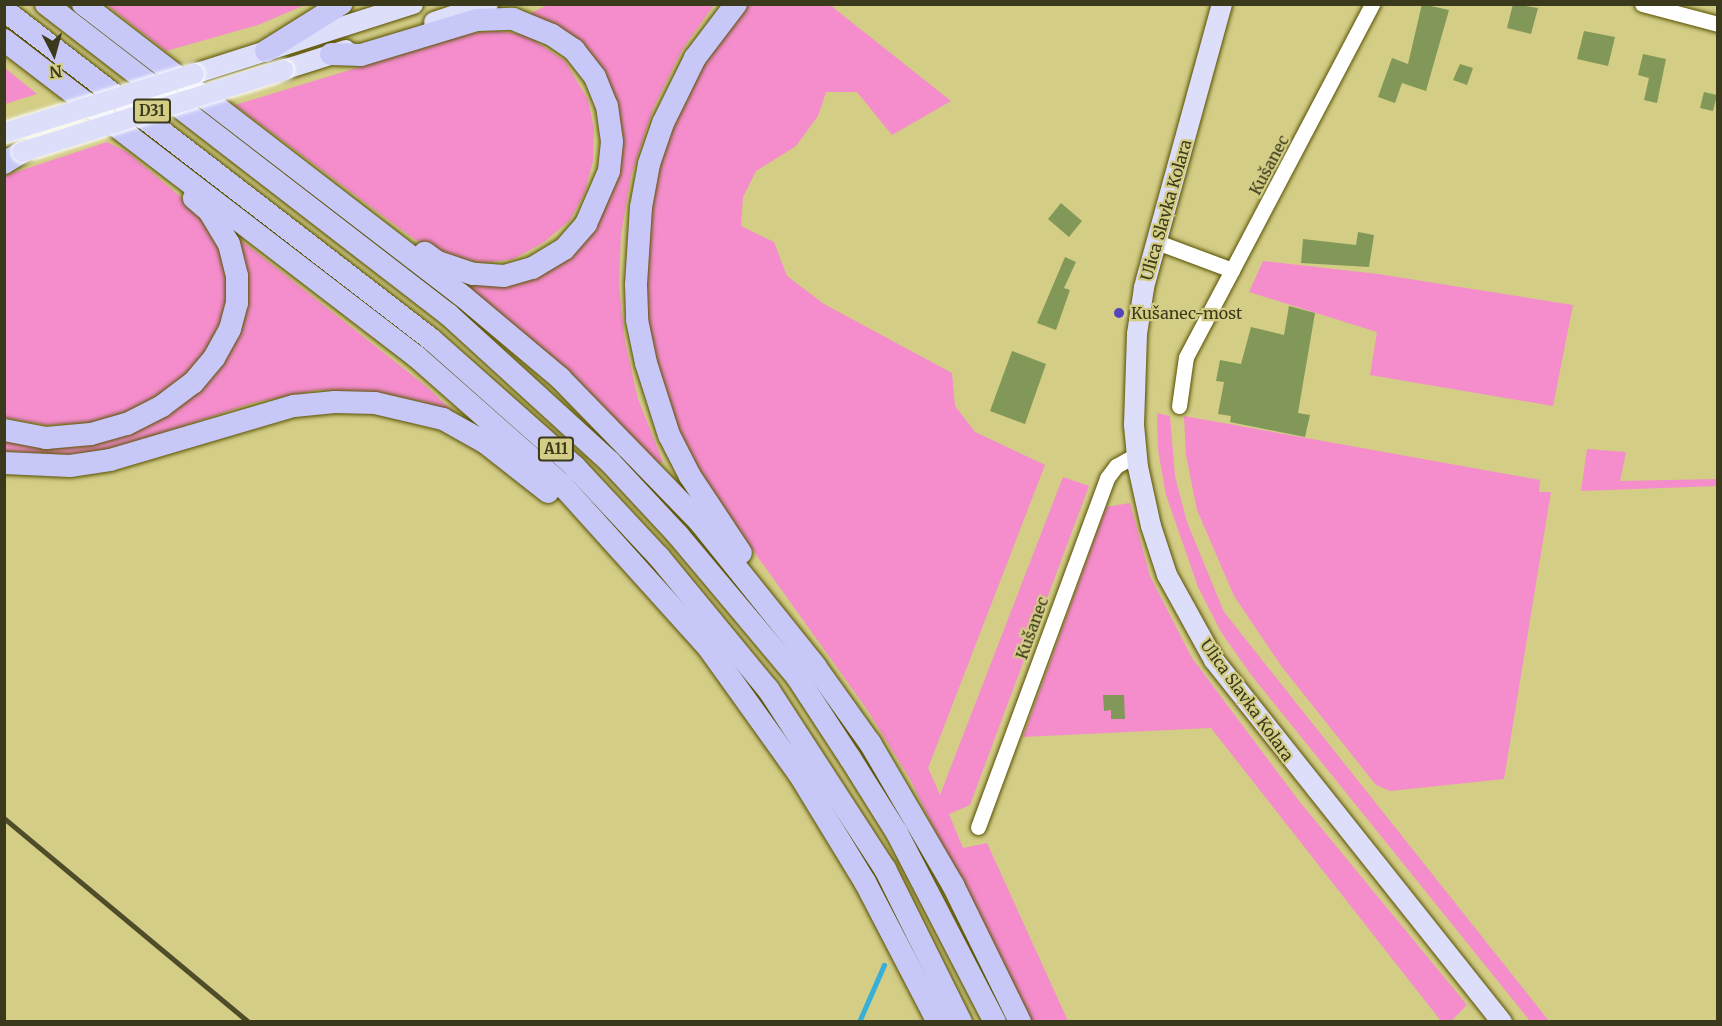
<!DOCTYPE html>
<meta charset="utf-8">
<style>
body{margin:0}
#map{position:relative;width:1722px;height:1026px;overflow:hidden;background:#d3cd86;font-family:Merriweather,serif}
div>[style]{position:absolute}
.green>*{inset:0;background:#f58dcc}
.stream>*{height:4.5px;margin:-2.25px;padding:0 2.25px;transform-origin:2.25px;border-radius:2.25px;background:#37afd6}
.building>*{inset:0;background:#829858}
.roads{filter:drop-shadow(0 0 2px #585100) drop-shadow(0 0 2px #585100)}
.minor>*{height:15px;margin:-7.5px;padding:0 7.5px;transform-origin:7.5px;border-radius:7.5px;background:#fff}
.major>*{height:20px;margin:-10px;padding:0 10px;transform-origin:10px;border-radius:10px;background:#dddefa}
.highway>*{height:22px;margin:-11px;padding:0 11px;transform-origin:11px;border-radius:11px;background:#c7c8f7}
.rail>*{height:4.5px;margin:-2.25px;padding:0 2.25px;transform-origin:2.25px;border-radius:2.25px;background:#4e4c29}
.bridges{filter:drop-shadow(0 0 2px #fff) drop-shadow(0 0 2px #fff)}
.major-bridge>*{height:20px;margin:-10px;padding:0 10px;transform-origin:10px;border-radius:10px;background:#dddefa}
.dots>*{width:16px;height:16px;translate:-50% -50%;box-sizing:border-box;border:3px solid #d3cd86;border-radius:50%}
span{translate:-50% -50%;white-space:nowrap;text-align:center;line-height:1.15;-webkit-text-stroke:4.5px #d3cd86;paint-order:stroke}
.shield-label span{padding:2px 4px;background:#d3cd86;border:2px solid;border-radius:4px;-webkit-text-stroke-width:0}
.shield-label{font-size:15px;color:#3b391c;font-weight:700}
.street-label{font-size:16px;color:#3b391c}
.poi-label{font-size:16px;color:#3b391c}
.left{translate:0 -50%;text-align:left}
.frame{position:absolute;inset:0;border:6px solid #3b391c;pointer-events:none}
.north{position:absolute;left:24px;top:24px;width:60px;height:60px;-webkit-text-stroke:4px #d3cd86;paint-order:stroke;rotate:174deg;font-size:16px;font-weight:700;line-height:24px;text-align:center;color:#3b391c}
.north::after{content:'';display:block;margin:auto;width:21px;height:27px;background:#3b391c;clip-path:polygon(50% 0,100% 100%,50% 72%,0 100%)}
</style>
<div id="map">
<div class="green">
<div style="clip-path:polygon(550px 4px,714px 5px,682px 50px,653px 109px,631px 176px,621px 235px,619px 286px,625px 341px,638px 399px,663px 462px,656px 465px,460px 279px,559px 261px,617px 148px,568px 33px,529px 14px)"></div>
<div style="clip-path:polygon(107px 5px,305px 5px,258px 25px,166px 51px)"></div>
<div style="clip-path:polygon(741px 5px,830px 5px,951px 101px,892px 135px,857px 92px,826px 92px,818px 116px,796px 146px,756px 171px,743px 197px,741px 226px,774px 242px,787px 276px,824px 304px,952px 373px,955px 406px,975px 432px,1045px 465px,928px 768px,940px 795px,1063px 477px,1089px 486px,970px 805px,949px 814px,963px 848px,987px 843px,1068px 1021px,1026px 1021px,910px 779px,866px 708px,684px 454px,646px 337px,642px 236px,667px 124px)"></div>
<div style="clip-path:polygon(498px 31px,526px 35px,565px 61px,588px 100px,594px 128px,593px 161px,584px 194px,570px 220px,543px 243px,513px 259px,484px 263px,451px 257px,414px 239px,235px 105px,471px 33px)"></div>
<div style="clip-path:polygon(4px 68px,5px 68px,37px 94px,5px 104px)"></div>
<div style="clip-path:polygon(107px 142px,127px 152px,206px 218px,221px 245px,229px 281px,227px 309px,199px 364px,165px 392px,128px 412px,89px 423px,46px 425px,5px 418px,4px 176px)"></div>
<div style="clip-path:polygon(232px 233px,427px 387px,459px 417px,424px 402px,386px 394px,318px 390px,252px 403px,124px 446px,86px 455px,56px 457px,5px 451px,5px 440px,80px 444px,223px 356px)"></div>
<div style="clip-path:polygon(1263px 261px,1378px 274px,1573px 305px,1553px 406px,1370px 375px,1377px 332px,1249px 292px)"></div>
<div style="clip-path:polygon(1157px 413px,1170px 416px,1175px 476px,1187px 522px,1224px 612px,1549px 1021px,1530px 1021px,1252px 676px,1221px 632px,1198px 587px,1166px 495px,1158px 450px)"></div>
<div style="clip-path:polygon(1184px 416px,1540px 480px,1539px 492px,1551px 492px,1504px 779px,1390px 791px,1376px 785px,1282px 667px,1234px 596px,1197px 510px,1186px 455px)"></div>
<div style="clip-path:polygon(1587px 449px,1626px 452px,1620px 481px,1717px 479px,1717px 486px,1581px 491px)"></div>
<div style="clip-path:polygon(1130px 503px,1150px 576px,1192px 658px,1299px 801px,1467px 1005px,1451px 1021px,1441px 1021px,1211px 728px,1023px 737px,1106px 507px)"></div>
</div>
<div class="stream">
<div style="left:859px;top:1022px;width:62px;rotate:-66.3deg"></div>
</div>
<div class="building">
<div style="clip-path:polygon(1422px 4px,1449px 10px,1426px 91px,1402px 83px,1395px 103px,1378px 97px,1392px 58px,1408px 64px)"></div>
<div style="clip-path:polygon(1513px 4px,1538px 8px,1531px 34px,1507px 28px)"></div>
<div style="clip-path:polygon(1584px 31px,1615px 37px,1608px 66px,1577px 59px)"></div>
<div style="clip-path:polygon(1643px 54px,1666px 59px,1657px 103px,1644px 100px,1649px 78px,1638px 75px)"></div>
<div style="clip-path:polygon(1460px 64px,1473px 68px,1467px 85px,1453px 80px)"></div>
<div style="clip-path:polygon(1704px 92px,1717px 95px,1713px 111px,1700px 108px)"></div>
<div style="clip-path:polygon(1061px 203px,1082px 221px,1069px 237px,1048px 219px)"></div>
<div style="clip-path:polygon(1358px 232px,1374px 235px,1369px 267px,1301px 263px,1303px 239px,1356px 245px)"></div>
<div style="clip-path:polygon(1065px 257px,1076px 262px,1064px 288px,1070px 290px,1056px 330px,1037px 323px)"></div>
<div style="clip-path:polygon(1289px 306px,1315px 313px,1298px 413px,1310px 415px,1305px 437px,1230px 422px,1231px 416px,1218px 414px,1224px 382px,1216px 381px,1220px 360px,1241px 364px,1251px 327px,1284px 335px)"></div>
<div style="clip-path:polygon(1012px 351px,1046px 364px,1025px 424px,990px 411px)"></div>
<div style="clip-path:polygon(1103px 695px,1124px 695px,1125px 719px,1111px 719px,1111px 710px,1104px 711px)"></div>
</div>
<div class="roads">
<div class="minor">
<div style="left:1642px;top:4px;width:79px;rotate:14.7deg"></div>
<div style="left:1157px;top:242px;width:80px;rotate:20.5deg"></div>
<div style="left:1232px;top:270px;width:301px;rotate:-62.2deg"></div>
<div style="left:1179px;top:406px;width:49px;rotate:-81.9deg"></div>
<div style="left:1186px;top:357px;width:98px;rotate:-62.1deg"></div>
<div style="left:978px;top:827px;width:372px;rotate:-69.7deg"></div>
<div style="left:1107px;top:478px;width:15px;rotate:-53deg"></div>
<div style="left:1116px;top:466px;width:23px;rotate:-29deg"></div>
</div>
<div class="major">
<div style="left:1222px;top:4px;width:295px;rotate:105.4deg"></div>
<div style="left:1144px;top:288px;width:47px;rotate:98.7deg"></div>
<div style="left:1137px;top:334px;width:91px;rotate:91.9deg"></div>
<div style="left:1134px;top:425px;width:42px;rotate:84.6deg"></div>
<div style="left:1138px;top:467px;width:60px;rotate:77.6deg"></div>
<div style="left:1151px;top:526px;width:52px;rotate:71.9deg"></div>
<div style="left:1167px;top:575px;width:97px;rotate:61.1deg"></div>
<div style="left:1214px;top:660px;width:463px;rotate:51.5deg"></div>
<div style="left:434px;top:22px;width:57px;rotate:-18.4deg"></div>
<div style="left:283px;top:70px;width:66px;rotate:-17.6deg"></div>
<div style="left:194px;top:74px;width:230px;rotate:-17.7deg"></div>
</div>
<div class="highway">
<div style="left:46px;top:4px;width:509px;rotate:37.66deg"></div>
<div style="left:449px;top:315px;width:218px;rotate:42.4deg"></div>
<div style="left:610px;top:462px;width:100px;rotate:47deg"></div>
<div style="left:678px;top:535px;width:185px;rotate:50deg"></div>
<div style="left:797px;top:677px;width:97px;rotate:56.8deg"></div>
<div style="left:850px;top:758px;width:89px;rotate:57.9deg"></div>
<div style="left:897px;top:833px;width:213px;rotate:62.6deg"></div>
<div style="left:83px;top:4px;width:476px;rotate:37.6deg"></div>
<div style="left:460px;top:294px;width:131px;rotate:40deg"></div>
<div style="left:560px;top:378px;width:199px;rotate:45.8deg"></div>
<div style="left:699px;top:521px;width:186px;rotate:51.3deg"></div>
<div style="left:815px;top:666px;width:95px;rotate:54.5deg"></div>
<div style="left:870px;top:743px;width:164px;rotate:59.7deg"></div>
<div style="left:953px;top:885px;width:153px;rotate:63.9deg"></div>
<div style="left:736px;top:4px;width:68px;rotate:127.2deg"></div>
<div style="left:695px;top:58px;width:72px;rotate:116.2deg"></div>
<div style="left:663px;top:123px;width:43px;rotate:108.9deg"></div>
<div style="left:649px;top:164px;width:44px;rotate:100.5deg"></div>
<div style="left:641px;top:207px;width:78px;rotate:93.7deg"></div>
<div style="left:636px;top:285px;width:35px;rotate:88deg"></div>
<div style="left:637px;top:320px;width:44px;rotate:78.2deg"></div>
<div style="left:646px;top:363px;width:76px;rotate:72.3deg"></div>
<div style="left:669px;top:435px;width:46px;rotate:62.9deg"></div>
<div style="left:690px;top:476px;width:92px;rotate:56.5deg"></div>
<div style="left:4px;top:10px;width:540px;rotate:37.63deg"></div>
<div style="left:432px;top:340px;width:191px;rotate:41.6deg"></div>
<div style="left:575px;top:467px;width:123px;rotate:47deg"></div>
<div style="left:659px;top:557px;width:171px;rotate:50.5deg"></div>
<div style="left:768px;top:689px;width:215px;rotate:57deg"></div>
<div style="left:885px;top:869px;width:171px;rotate:63.6deg"></div>
<div style="left:4px;top:40px;width:521px;rotate:37.51deg"></div>
<div style="left:417px;top:357px;width:193px;rotate:41.4deg"></div>
<div style="left:562px;top:485px;width:218px;rotate:48deg"></div>
<div style="left:708px;top:647px;width:156px;rotate:54.4deg"></div>
<div style="left:799px;top:774px;width:127px;rotate:58.6deg"></div>
<div style="left:865px;top:882px;width:158px;rotate:62.5deg"></div>
<div style="left:266px;top:51px;width:89px;rotate:-32.1deg"></div>
<div style="left:331px;top:54px;width:30px;rotate:2deg"></div>
<div style="left:361px;top:55px;width:121px;rotate:-16.8deg"></div>
<div style="left:477px;top:20px;width:36px;rotate:-2deg"></div>
<div style="left:513px;top:19px;width:42px;rotate:22.3deg"></div>
<div style="left:552px;top:35px;width:27px;rotate:34deg"></div>
<div style="left:574px;top:50px;width:34px;rotate:52deg"></div>
<div style="left:595px;top:77px;width:31px;rotate:68deg"></div>
<div style="left:607px;top:106px;width:36px;rotate:82deg"></div>
<div style="left:612px;top:142px;width:29px;rotate:96deg"></div>
<div style="left:609px;top:171px;width:58px;rotate:113.5deg"></div>
<div style="left:586px;top:224px;width:33px;rotate:131deg"></div>
<div style="left:564px;top:249px;width:37px;rotate:149deg"></div>
<div style="left:532px;top:268px;width:29px;rotate:164deg"></div>
<div style="left:504px;top:276px;width:31px;rotate:-176deg"></div>
<div style="left:473px;top:274px;width:39px;rotate:-161deg"></div>
<div style="left:436px;top:261px;width:14px;rotate:-144deg"></div>
<div style="left:4px;top:163px;width:21px;rotate:-31deg"></div>
<div style="left:4px;top:430px;width:43px;rotate:10.8deg"></div>
<div style="left:46px;top:438px;width:45px;rotate:-5.1deg"></div>
<div style="left:91px;top:434px;width:37px;rotate:-16deg"></div>
<div style="left:127px;top:424px;width:39px;rotate:-27deg"></div>
<div style="left:162px;top:406px;width:39px;rotate:-37deg"></div>
<div style="left:193px;top:383px;width:33px;rotate:-50deg"></div>
<div style="left:214px;top:358px;width:33px;rotate:-61deg"></div>
<div style="left:230px;top:329px;width:27px;rotate:-75deg"></div>
<div style="left:237px;top:303px;width:27px;rotate:-90deg"></div>
<div style="left:237px;top:276px;width:33px;rotate:-104deg"></div>
<div style="left:229px;top:244px;width:39px;rotate:-121deg"></div>
<div style="left:209px;top:211px;width:20px;rotate:-139deg"></div>
<div style="left:4px;top:463px;width:66px;rotate:2.6deg"></div>
<div style="left:70px;top:466px;width:40px;rotate:-8.5deg"></div>
<div style="left:110px;top:460px;width:192px;rotate:-16.4deg"></div>
<div style="left:294px;top:406px;width:41px;rotate:-5.6deg"></div>
<div style="left:335px;top:402px;width:40px;rotate:1.4deg"></div>
<div style="left:375px;top:403px;width:70px;rotate:13.2deg"></div>
<div style="left:443px;top:419px;width:49px;rotate:29.2deg"></div>
<div style="left:486px;top:443px;width:79px;rotate:38.3deg"></div>
</div>
</div>
<div class="rail">
<div style="left:4px;top:818px;width:319px;rotate:39.8deg"></div>
</div>
<div class="bridges">
<div class="major-bridge">
<div style="left:4px;top:133px;width:199px;rotate:-17.3deg"></div>
<div style="left:22px;top:152px;width:274px;rotate:-17.4deg"></div>
</div>
</div>
<div class="dots">
<div style="left:1119px;top:313px;background:#5644bc"></div>
</div>
<div class="shield-label">
<span style="left:152px;top:111px">D31</span>
<span style="left:556px;top:449px">A11</span>
</div>
<div class="street-label">
<span style="left:1269px;top:165px;rotate:-62deg">Kušanec</span>
<span style="left:1166px;top:210px;rotate:-74deg">Ulica Slavka Kolara</span>
<span style="left:1032px;top:628px;rotate:-70deg">Kušanec</span>
<span style="left:1247px;top:700px;rotate:54deg">Ulica Slavka Kolara</span>
</div>
<div class="poi-label">
<span class="left" style="left:1131px;top:313px">Kušanec-most</span>
</div>
<div class="frame"></div>
<div class="north">N</div>
</div>
